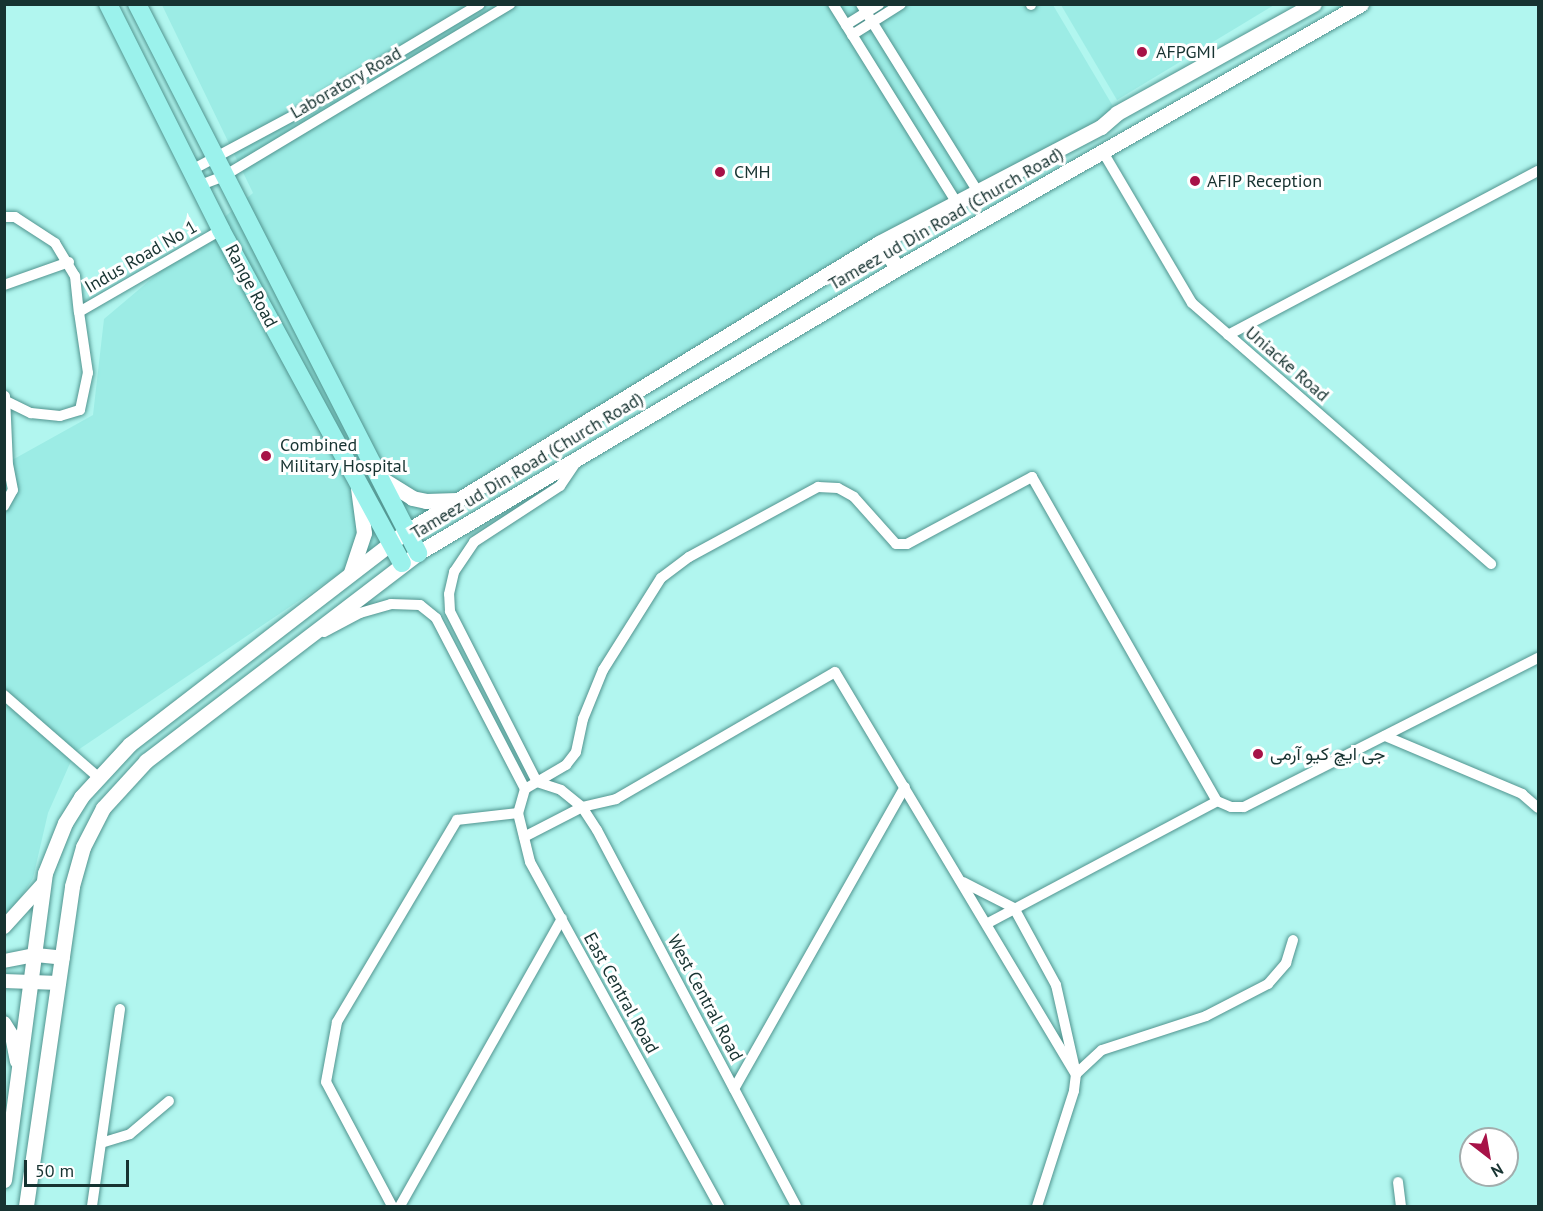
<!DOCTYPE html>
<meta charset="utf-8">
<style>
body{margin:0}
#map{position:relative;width:1543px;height:1211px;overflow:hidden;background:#b1f6ef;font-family:"PT Sans",Vazirmatn,sans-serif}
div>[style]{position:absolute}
.built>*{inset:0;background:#9cece5}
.roads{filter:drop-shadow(0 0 2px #51948f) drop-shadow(0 0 2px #51948f)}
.minor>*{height:10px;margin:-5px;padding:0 5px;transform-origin:5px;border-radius:5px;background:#fff}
.tertiary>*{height:14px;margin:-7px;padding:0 7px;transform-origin:7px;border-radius:7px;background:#fff}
.secondary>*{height:15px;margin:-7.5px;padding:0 7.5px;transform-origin:7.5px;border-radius:7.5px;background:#fff}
.primary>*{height:18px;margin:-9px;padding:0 9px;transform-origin:9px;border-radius:9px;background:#9bf2ec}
.dots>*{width:16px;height:16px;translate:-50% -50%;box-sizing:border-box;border:3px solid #fff;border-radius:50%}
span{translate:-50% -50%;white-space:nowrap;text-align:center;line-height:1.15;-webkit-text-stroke:6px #fff;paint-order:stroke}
.poi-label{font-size:18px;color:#173331}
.left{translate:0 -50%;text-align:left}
.street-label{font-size:18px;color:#173331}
.frame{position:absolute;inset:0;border:6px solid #173331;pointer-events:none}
.north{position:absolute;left:1459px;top:1127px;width:60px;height:60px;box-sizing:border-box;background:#fff;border:2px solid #a2adad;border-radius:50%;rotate:149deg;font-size:16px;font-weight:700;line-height:24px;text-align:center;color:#173331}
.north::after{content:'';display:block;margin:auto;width:21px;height:27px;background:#a71247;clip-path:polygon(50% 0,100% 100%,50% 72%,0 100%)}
.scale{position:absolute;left:24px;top:1160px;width:105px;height:27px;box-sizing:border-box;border:3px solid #173331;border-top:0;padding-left:8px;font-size:18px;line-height:21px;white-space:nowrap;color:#173331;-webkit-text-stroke:4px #fff;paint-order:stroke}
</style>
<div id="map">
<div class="built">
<div style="clip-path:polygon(162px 5px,1053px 5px,1117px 113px,525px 448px,75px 752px,48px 813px,33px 878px,5px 922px,5px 464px,93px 415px,104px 319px,253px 193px)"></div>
<div style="clip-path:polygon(1061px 5px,1274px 5px,1117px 100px)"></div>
</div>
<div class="roads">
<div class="minor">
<div style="left:833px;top:4px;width:234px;rotate:58.1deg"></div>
<div style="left:861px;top:4px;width:221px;rotate:58.1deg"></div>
<div style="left:1031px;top:4px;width:1px;rotate:90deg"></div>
<div style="left:846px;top:25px;width:39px;rotate:-32deg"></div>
<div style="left:852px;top:35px;width:58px;rotate:-32.3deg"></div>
<div style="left:1103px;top:152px;width:175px;rotate:59.5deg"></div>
<div style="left:1192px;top:303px;width:397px;rotate:41.1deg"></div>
<div style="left:190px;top:171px;width:123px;rotate:-28.2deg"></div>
<div style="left:298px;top:113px;width:212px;rotate:-30.9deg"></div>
<div style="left:198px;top:186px;width:28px;rotate:-21deg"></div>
<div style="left:224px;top:176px;width:334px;rotate:-31deg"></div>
<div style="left:4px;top:217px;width:11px"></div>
<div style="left:15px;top:217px;width:48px;rotate:33deg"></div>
<div style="left:55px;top:243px;width:39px;rotate:59deg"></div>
<div style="left:75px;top:276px;width:36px;rotate:84deg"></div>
<div style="left:4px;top:285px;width:69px;rotate:-19.5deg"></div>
<div style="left:1228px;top:335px;width:351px;rotate:-27.9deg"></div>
<div style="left:4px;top:400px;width:30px;rotate:26deg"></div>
<div style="left:31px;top:413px;width:29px;rotate:6deg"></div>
<div style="left:60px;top:416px;width:21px;rotate:-17deg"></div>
<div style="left:80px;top:410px;width:38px;rotate:-78deg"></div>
<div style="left:88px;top:373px;width:62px;rotate:-98.4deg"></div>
<div style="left:79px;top:312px;width:164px;rotate:-30deg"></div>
<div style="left:4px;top:506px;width:18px;rotate:-61deg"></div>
<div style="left:13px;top:490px;width:25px;rotate:-101deg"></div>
<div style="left:8px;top:465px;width:69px;rotate:-92.5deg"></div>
<div style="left:324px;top:632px;width:41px;rotate:-27.8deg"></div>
<div style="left:360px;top:613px;width:32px;rotate:-16deg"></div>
<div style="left:391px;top:604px;width:29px;rotate:2deg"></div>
<div style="left:420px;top:605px;width:21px;rotate:39deg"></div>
<div style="left:436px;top:618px;width:193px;rotate:62.5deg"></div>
<div style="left:4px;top:695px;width:126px;rotate:41.1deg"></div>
<div style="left:1385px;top:736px;width:149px;rotate:22.9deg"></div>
<div style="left:1522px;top:794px;width:21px;rotate:41deg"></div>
<div style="left:537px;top:782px;width:25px;rotate:18deg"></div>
<div style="left:561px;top:790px;width:27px;rotate:39deg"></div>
<div style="left:582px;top:807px;width:27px;rotate:57deg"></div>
<div style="left:597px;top:830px;width:425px;rotate:62.1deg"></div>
<div style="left:537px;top:782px;width:192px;rotate:-117deg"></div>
<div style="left:450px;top:611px;width:17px;rotate:-93deg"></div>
<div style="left:449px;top:594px;width:23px;rotate:-77deg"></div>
<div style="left:454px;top:572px;width:36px;rotate:-56deg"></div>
<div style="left:474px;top:542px;width:103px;rotate:-33.1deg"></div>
<div style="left:560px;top:486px;width:30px;rotate:-56deg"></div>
<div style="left:525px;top:789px;width:48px;rotate:-30.3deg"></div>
<div style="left:566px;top:765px;width:16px;rotate:-52deg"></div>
<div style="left:576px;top:752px;width:34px;rotate:-78deg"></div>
<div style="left:583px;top:719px;width:53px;rotate:-67.8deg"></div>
<div style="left:603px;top:670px;width:109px;rotate:-57.8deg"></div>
<div style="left:661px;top:578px;width:35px;rotate:-37deg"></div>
<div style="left:689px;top:557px;width:147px;rotate:-28.5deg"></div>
<div style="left:818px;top:487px;width:20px;rotate:3deg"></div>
<div style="left:838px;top:488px;width:18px;rotate:29deg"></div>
<div style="left:854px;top:497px;width:63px;rotate:48.2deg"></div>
<div style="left:896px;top:544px;width:11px"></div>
<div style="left:907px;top:544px;width:142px;rotate:-28.2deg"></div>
<div style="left:1032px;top:477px;width:373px;rotate:60.3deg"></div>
<div style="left:1217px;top:801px;width:15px;rotate:23deg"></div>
<div style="left:1231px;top:807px;width:13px"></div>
<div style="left:1244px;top:807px;width:330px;rotate:-26.9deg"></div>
<div style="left:525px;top:789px;width:25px;rotate:106deg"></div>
<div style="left:518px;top:813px;width:50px;rotate:76.2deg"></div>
<div style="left:530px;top:862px;width:393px;rotate:61.2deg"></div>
<div style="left:524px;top:837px;width:65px;rotate:-27.3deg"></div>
<div style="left:582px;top:807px;width:35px;rotate:-13deg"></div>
<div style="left:616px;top:799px;width:253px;rotate:-30.1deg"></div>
<div style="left:835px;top:672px;width:469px;rotate:59.1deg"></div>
<div style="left:963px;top:882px;width:57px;rotate:27deg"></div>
<div style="left:1014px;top:908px;width:88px;rotate:61.4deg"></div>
<div style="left:1056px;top:985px;width:91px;rotate:77.3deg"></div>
<div style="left:1076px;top:1074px;width:17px;rotate:97deg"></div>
<div style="left:1074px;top:1091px;width:121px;rotate:107.8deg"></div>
<div style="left:988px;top:923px;width:259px;rotate:-28deg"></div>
<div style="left:1076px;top:1074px;width:35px;rotate:-43deg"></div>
<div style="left:1102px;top:1050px;width:109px;rotate:-18.1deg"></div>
<div style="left:1206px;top:1016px;width:70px;rotate:-27.3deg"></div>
<div style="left:1268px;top:984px;width:28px;rotate:-49deg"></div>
<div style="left:1286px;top:963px;width:24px;rotate:-73deg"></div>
<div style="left:734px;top:1089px;width:347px;rotate:-60.5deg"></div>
<div style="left:101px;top:1143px;width:30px;rotate:-17deg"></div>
<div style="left:130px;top:1134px;width:51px;rotate:-40.2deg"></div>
<div style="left:1398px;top:1182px;width:24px;rotate:83deg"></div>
<div style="left:92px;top:1206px;width:199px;rotate:-81.9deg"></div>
<div style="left:392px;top:1206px;width:140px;rotate:-118deg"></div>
<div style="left:326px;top:1082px;width:61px;rotate:-79.6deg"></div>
<div style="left:337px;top:1022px;width:235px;rotate:-59.3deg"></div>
<div style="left:457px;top:820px;width:61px;rotate:-6.5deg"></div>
<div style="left:400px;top:1206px;width:330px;rotate:-60.6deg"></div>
</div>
<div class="tertiary">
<div style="left:4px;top:927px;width:58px;rotate:-47.8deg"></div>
<div style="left:4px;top:961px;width:33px;rotate:-11deg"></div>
<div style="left:36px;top:955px;width:27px;rotate:6deg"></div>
<div style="left:4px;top:981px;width:55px;rotate:2.1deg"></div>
<div style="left:4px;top:1023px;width:15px;rotate:58deg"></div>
<div style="left:12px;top:1036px;width:26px;rotate:79deg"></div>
</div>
<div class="secondary">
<div style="left:879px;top:243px;width:31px;rotate:53deg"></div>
<div style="left:379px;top:477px;width:39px;rotate:32deg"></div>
<div style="left:412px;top:498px;width:14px;rotate:12deg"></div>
<div style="left:426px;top:501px;width:31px;rotate:-2deg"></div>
<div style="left:351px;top:572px;width:41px;rotate:-71.6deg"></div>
<div style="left:364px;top:533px;width:45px;rotate:-97.6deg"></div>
<div style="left:4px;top:1180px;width:310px;rotate:-82.4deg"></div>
<div style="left:45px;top:873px;width:54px;rotate:-68.2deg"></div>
<div style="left:65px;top:823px;width:31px;rotate:-58deg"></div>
<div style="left:81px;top:797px;width:72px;rotate:-47.2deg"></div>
<div style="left:130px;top:744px;width:349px;rotate:-37.6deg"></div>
<div style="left:407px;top:531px;width:553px;rotate:-31.39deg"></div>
<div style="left:879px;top:243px;width:250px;rotate:-27.6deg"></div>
<div style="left:1101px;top:127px;width:21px;rotate:-41deg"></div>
<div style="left:1117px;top:113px;width:225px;rotate:-29deg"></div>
<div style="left:26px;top:1206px;width:323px;rotate:-81.8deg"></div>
<div style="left:72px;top:886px;width:41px;rotate:-74.2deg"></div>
<div style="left:83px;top:847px;width:44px;rotate:-62.9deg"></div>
<div style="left:103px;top:808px;width:64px;rotate:-47.5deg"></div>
<div style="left:146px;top:761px;width:342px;rotate:-37.4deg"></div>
<div style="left:418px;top:553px;width:558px;rotate:-30.7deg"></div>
<div style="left:898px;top:268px;width:533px;rotate:-29.69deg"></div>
</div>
<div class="primary">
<div style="left:108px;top:4px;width:253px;rotate:63.4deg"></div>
<div style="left:221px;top:230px;width:379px;rotate:61.5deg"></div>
<div style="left:137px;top:4px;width:617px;rotate:62.89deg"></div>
</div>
</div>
<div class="dots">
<div style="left:1142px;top:52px;background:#a71247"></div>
<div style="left:720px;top:172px;background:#a71247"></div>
<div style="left:1195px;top:181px;background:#a71247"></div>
<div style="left:266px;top:456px;background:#a71247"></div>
<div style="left:1258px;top:754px;background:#a71247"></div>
</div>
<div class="poi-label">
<span class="left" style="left:1156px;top:52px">AFPGMI</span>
<span class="left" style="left:734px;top:172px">CMH</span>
<span class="left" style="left:1207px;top:181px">AFIP Reception</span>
<span class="left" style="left:280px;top:456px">Combined<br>Military Hospital</span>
<span class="left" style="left:1270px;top:754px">جی ایچ کیو آرمی</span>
</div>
<div class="street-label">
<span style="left:346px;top:83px;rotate:-30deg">Laboratory Road</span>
<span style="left:946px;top:219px;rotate:-30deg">Tameez ud Din Road (Church Road)</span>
<span style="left:141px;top:257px;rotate:-30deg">Indus Road No 1</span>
<span style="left:251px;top:286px;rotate:62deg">Range Road</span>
<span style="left:1287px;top:364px;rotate:41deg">Uniacke Road</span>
<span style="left:527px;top:466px;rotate:-31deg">Tameez ud Din Road (Church Road)</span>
<span style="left:621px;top:993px;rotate:61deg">East Central Road</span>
<span style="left:705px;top:998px;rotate:62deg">West Central Road</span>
</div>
<div class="frame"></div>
<div class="north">N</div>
<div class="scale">50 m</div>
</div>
